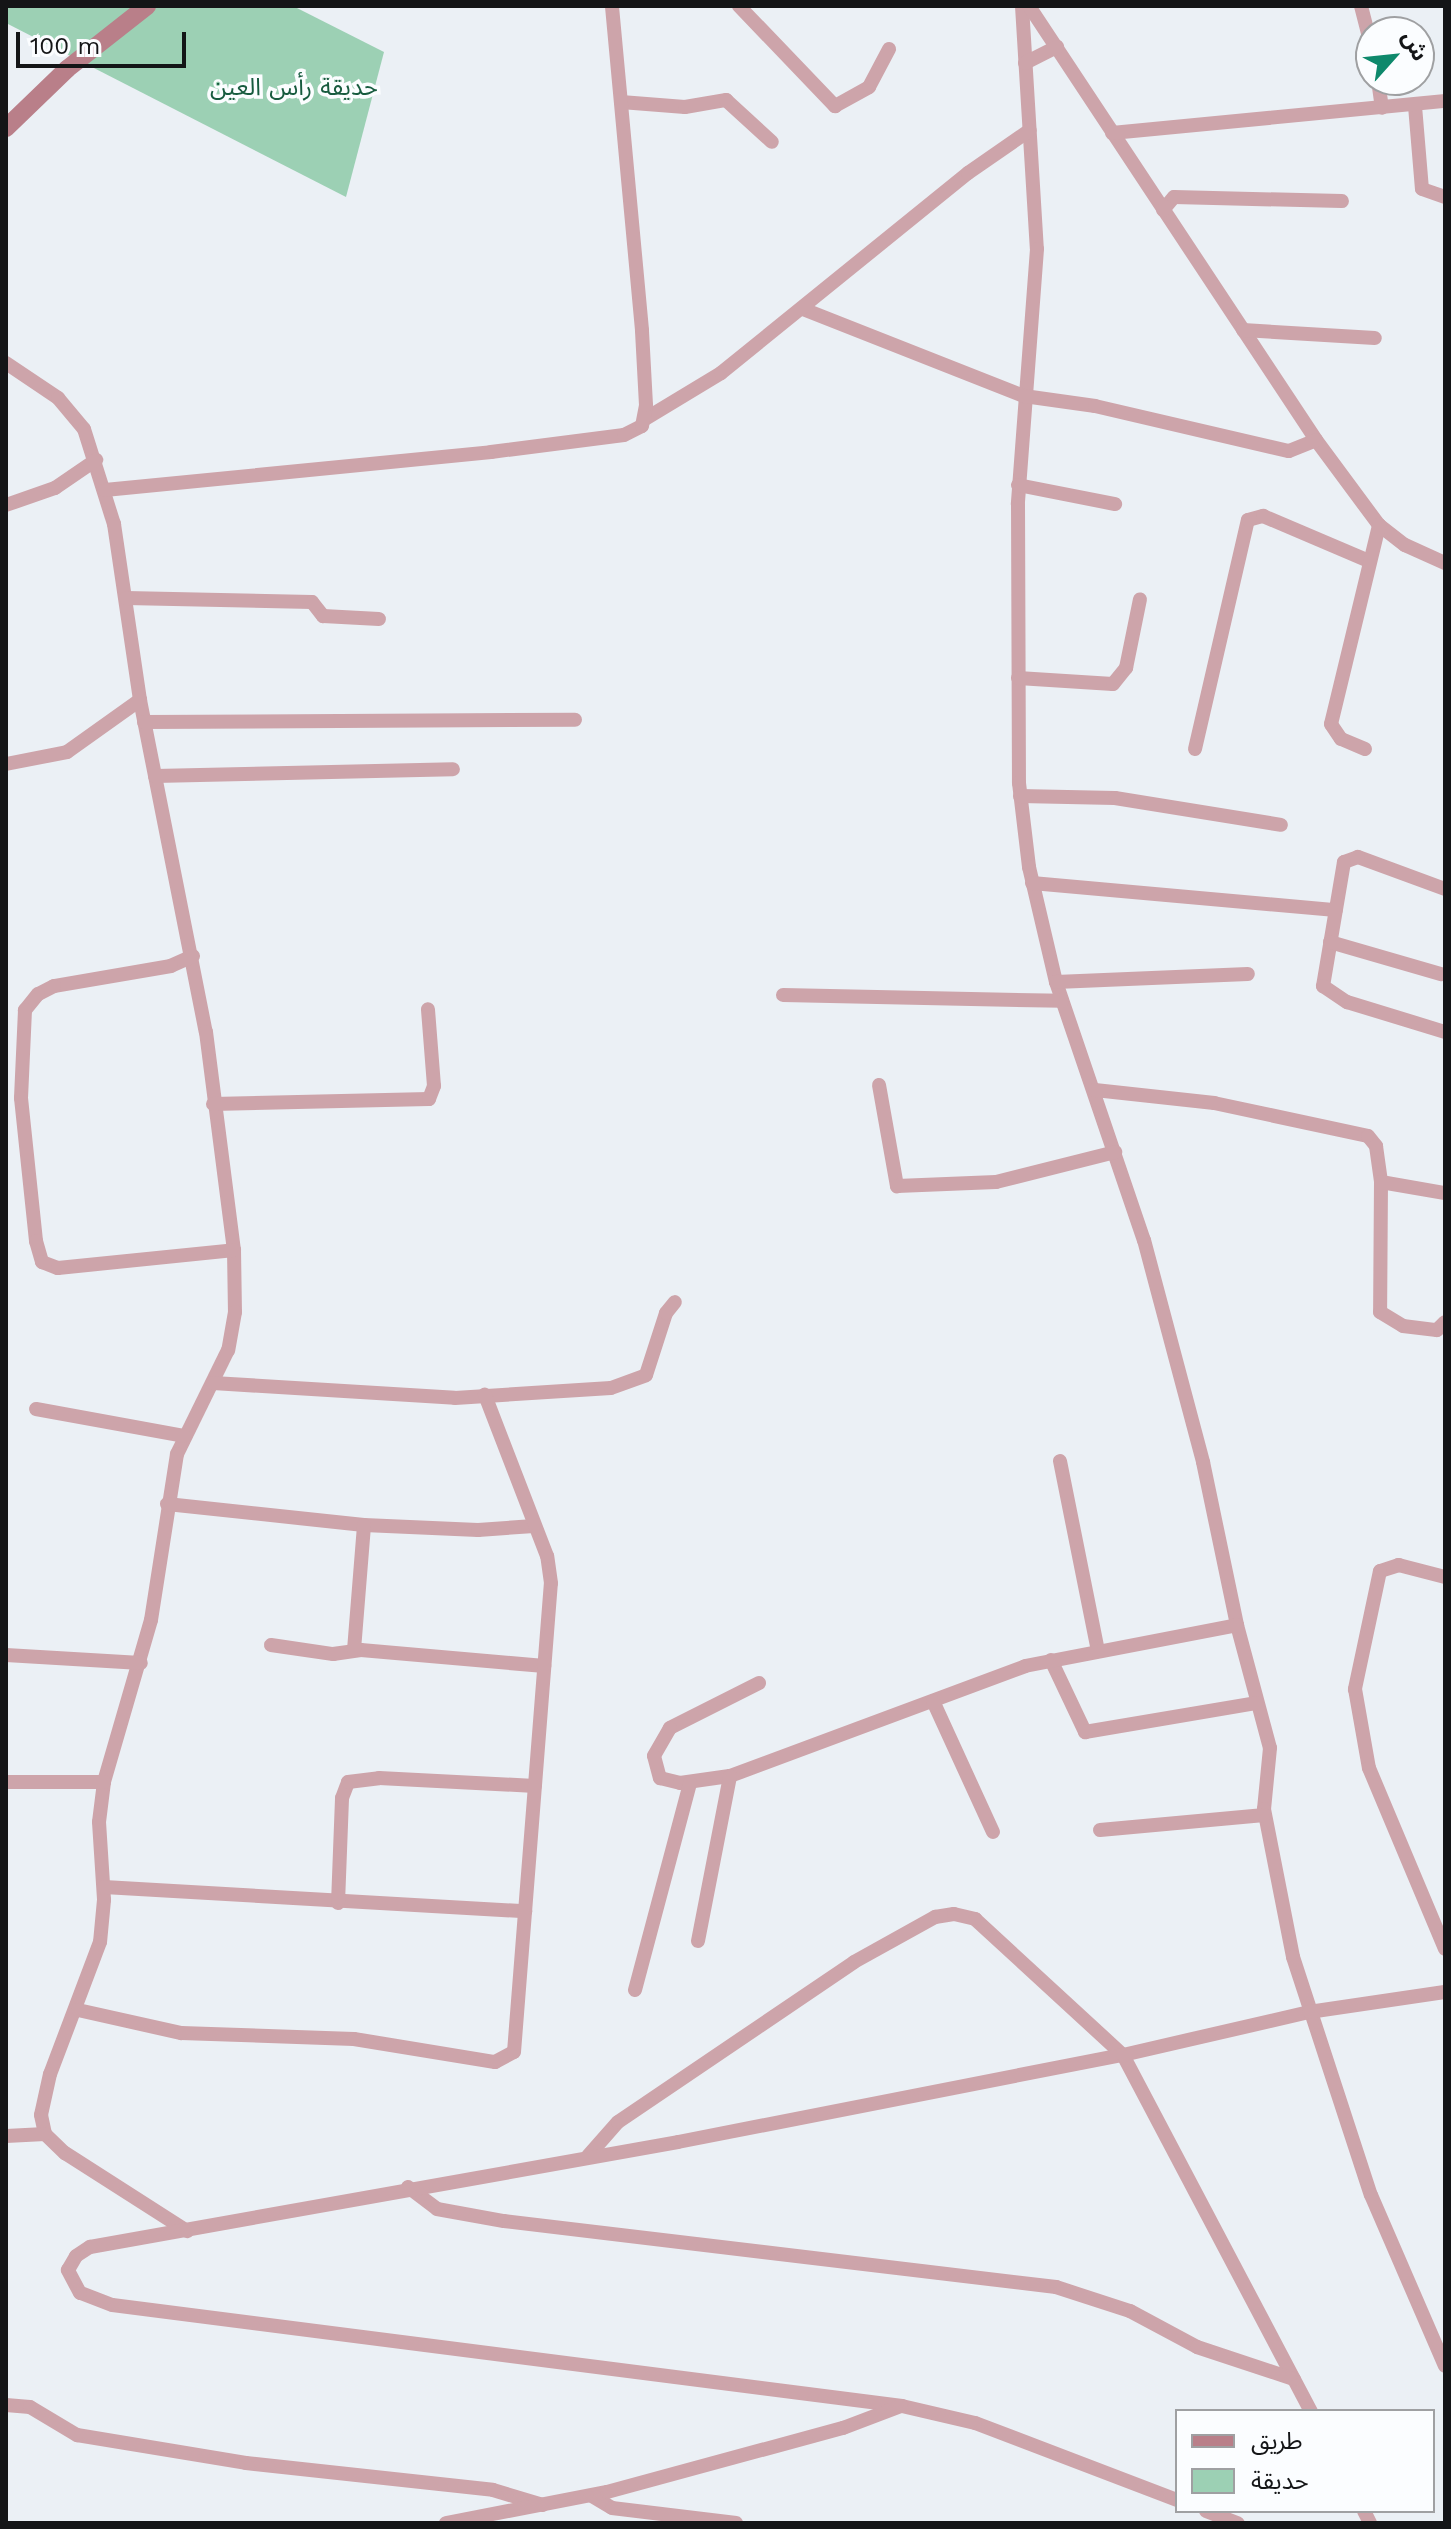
<!DOCTYPE html>
<meta charset="utf-8">
<style>
body{margin:0}
#map{position:relative;width:1451px;height:2529px;overflow:hidden;background:#ebf0f5;font-family:"Work Sans","Noto Sans Arabic",sans-serif}
div>[style]{position:absolute}
.green>*{inset:0;background:#9cd0b4}
.street>*{height:14px;margin:-7px;padding:0 7px;transform-origin:7px;border-radius:7px;background:#cda4aa}
.secondary>*{height:18px;margin:-9px;padding:0 9px;transform-origin:9px;border-radius:9px;background:#b97f89}
span{translate:-50% -50%;white-space:nowrap;text-align:center;line-height:1.15;-webkit-text-stroke:7px #fbfdff;paint-order:stroke}
.park-label{font-size:24px;color:#175b3f}
.frame{position:absolute;inset:0;border:8px solid #141517;pointer-events:none}
.legend{position:absolute;left:1175px;top:2409px;width:260px;height:104px;box-sizing:border-box;background:#fbfdff;border:2px solid #9fa0a2;margin:0;padding:10px 14px;list-style:none;font-size:24px;color:#141517}
.legend li{display:flex;align-items:center;gap:16px;height:40px}
.legend b{width:40px;border:2px solid #9fa0a2}
.north{position:absolute;left:1355px;top:16px;width:80px;height:80px;box-sizing:border-box;background:#fbfdff;border:2px solid #9fa0a2;border-radius:50%;rotate:63deg;font-size:22px;font-weight:700;line-height:32px;text-align:center;color:#141517}
.north::after{content:'';display:block;margin:auto;width:28px;height:36px;background:#0e896c;clip-path:polygon(50% 0,100% 100%,50% 72%,0 100%)}
.scale{position:absolute;left:16px;top:32px;width:170px;height:36px;box-sizing:border-box;border:4px solid #141517;border-top:0;padding-left:10px;font-size:24px;line-height:28px;white-space:nowrap;color:#141517;-webkit-text-stroke:6px #fbfdff;paint-order:stroke}
</style>
<div id="map">
<div class="green">
<div style="clip-path:polygon(6px 6px,293px 6px,384px 52px,346px 197px,6px 23px)"></div>
</div>
<div class="street">
<div style="left:739px;top:6px;width:139px;rotate:46.2deg"></div>
<div style="left:835px;top:106px;width:39px;rotate:-29deg"></div>
<div style="left:869px;top:87px;width:43px;rotate:-62.2deg"></div>
<div style="left:1022px;top:6px;width:243px;rotate:86.5deg"></div>
<div style="left:1037px;top:249px;width:256px;rotate:94.3deg"></div>
<div style="left:1018px;top:504px;width:279px;rotate:89.8deg"></div>
<div style="left:1019px;top:783px;width:85px;rotate:83.2deg"></div>
<div style="left:1029px;top:867px;width:118px;rotate:76.8deg"></div>
<div style="left:1056px;top:982px;width:273px;rotate:71.2deg"></div>
<div style="left:1144px;top:1240px;width:230px;rotate:75.1deg"></div>
<div style="left:1203px;top:1462px;width:167px;rotate:78.2deg"></div>
<div style="left:1237px;top:1625px;width:127px;rotate:75deg"></div>
<div style="left:1270px;top:1748px;width:61px;rotate:95.6deg"></div>
<div style="left:1264px;top:1809px;width:151px;rotate:78.9deg"></div>
<div style="left:1293px;top:1957px;width:250px;rotate:71.9deg"></div>
<div style="left:1371px;top:2195px;width:186px;rotate:66.6deg"></div>
<div style="left:1029px;top:6px;width:520px;rotate:56.52deg"></div>
<div style="left:1316px;top:440px;width:106px;rotate:53.5deg"></div>
<div style="left:1379px;top:525px;width:33px;rotate:38deg"></div>
<div style="left:1405px;top:545px;width:44px;rotate:24.2deg"></div>
<div style="left:1361px;top:6px;width:40px;rotate:75.6deg"></div>
<div style="left:1025px;top:63px;width:36px;rotate:-27deg"></div>
<div style="left:1378px;top:80px;width:28px;rotate:82deg"></div>
<div style="left:621px;top:102px;width:64px;rotate:4.5deg"></div>
<div style="left:685px;top:107px;width:42px;rotate:-9.7deg"></div>
<div style="left:726px;top:100px;width:62px;rotate:42.4deg"></div>
<div style="left:1415px;top:106px;width:83px;rotate:85.2deg"></div>
<div style="left:1422px;top:189px;width:24px;rotate:19deg"></div>
<div style="left:1112px;top:133px;width:335px;rotate:-5.5deg"></div>
<div style="left:1163px;top:210px;width:17px;rotate:-50deg"></div>
<div style="left:1174px;top:197px;width:168px;rotate:1.4deg"></div>
<div style="left:803px;top:309px;width:238px;rotate:21.5deg"></div>
<div style="left:1024px;top:396px;width:72px;rotate:8deg"></div>
<div style="left:1095px;top:406px;width:199px;rotate:13.1deg"></div>
<div style="left:1289px;top:451px;width:29px;rotate:-22deg"></div>
<div style="left:1243px;top:330px;width:132px;rotate:3.5deg"></div>
<div style="left:6px;top:363px;width:63px;rotate:33.9deg"></div>
<div style="left:58px;top:398px;width:40px;rotate:50deg"></div>
<div style="left:84px;top:429px;width:100px;rotate:72.5deg"></div>
<div style="left:114px;top:524px;width:178px;rotate:81.6deg"></div>
<div style="left:140px;top:700px;width:338px;rotate:78.8deg"></div>
<div style="left:206px;top:1032px;width:220px;rotate:82.7deg"></div>
<div style="left:234px;top:1250px;width:62px;rotate:89.1deg"></div>
<div style="left:235px;top:1312px;width:39px;rotate:100deg"></div>
<div style="left:228px;top:1350px;width:116px;rotate:116.1deg"></div>
<div style="left:177px;top:1454px;width:168px;rotate:98.9deg"></div>
<div style="left:151px;top:1620px;width:169px;rotate:106.2deg"></div>
<div style="left:104px;top:1782px;width:40px;rotate:97.1deg"></div>
<div style="left:99px;top:1822px;width:78px;rotate:86.3deg"></div>
<div style="left:104px;top:1900px;width:42px;rotate:95.4deg"></div>
<div style="left:100px;top:1942px;width:141px;rotate:110.7deg"></div>
<div style="left:50px;top:2074px;width:42px;rotate:102.4deg"></div>
<div style="left:41px;top:2115px;width:19px;rotate:78deg"></div>
<div style="left:45px;top:2134px;width:28px;rotate:44deg"></div>
<div style="left:65px;top:2153px;width:145px;rotate:32.6deg"></div>
<div style="left:645px;top:419px;width:89px;rotate:-31.2deg"></div>
<div style="left:721px;top:373px;width:318px;rotate:-39deg"></div>
<div style="left:968px;top:173px;width:75px;rotate:-34.7deg"></div>
<div style="left:1018px;top:485px;width:99px;rotate:11.1deg"></div>
<div style="left:105px;top:490px;width:388px;rotate:-5.6deg"></div>
<div style="left:491px;top:452px;width:134px;rotate:-7.3deg"></div>
<div style="left:624px;top:435px;width:20px;rotate:-27deg"></div>
<div style="left:642px;top:426px;width:21px;rotate:-79deg"></div>
<div style="left:646px;top:405px;width:75px;rotate:-93.1deg"></div>
<div style="left:642px;top:330px;width:325px;rotate:-95.3deg"></div>
<div style="left:6px;top:505px;width:52px;rotate:-19.1deg"></div>
<div style="left:55px;top:488px;width:50px;rotate:-34.3deg"></div>
<div style="left:126px;top:598px;width:186px;rotate:1.2deg"></div>
<div style="left:312px;top:602px;width:18px;rotate:52deg"></div>
<div style="left:323px;top:616px;width:56px;rotate:3.1deg"></div>
<div style="left:1018px;top:678px;width:95px;rotate:3.6deg"></div>
<div style="left:1113px;top:684px;width:21px;rotate:-51deg"></div>
<div style="left:1126px;top:668px;width:70px;rotate:-78.5deg"></div>
<div style="left:144px;top:722px;width:431px;rotate:-0.3deg"></div>
<div style="left:1195px;top:749px;width:235px;rotate:-77deg"></div>
<div style="left:1248px;top:520px;width:16px;rotate:-15deg"></div>
<div style="left:1263px;top:516px;width:115px;rotate:23deg"></div>
<div style="left:1365px;top:749px;width:26px;rotate:-157deg"></div>
<div style="left:1341px;top:739px;width:18px;rotate:-124deg"></div>
<div style="left:1331px;top:724px;width:205px;rotate:-76.4deg"></div>
<div style="left:6px;top:764px;width:62px;rotate:-11.1deg"></div>
<div style="left:67px;top:752px;width:90px;rotate:-35.5deg"></div>
<div style="left:155px;top:776px;width:298px;rotate:-1.3deg"></div>
<div style="left:1020px;top:796px;width:95px;rotate:1.2deg"></div>
<div style="left:1115px;top:798px;width:168px;rotate:9.2deg"></div>
<div style="left:1032px;top:883px;width:305px;rotate:5.1deg"></div>
<div style="left:1445px;top:889px;width:93px;rotate:-159.8deg"></div>
<div style="left:1358px;top:857px;width:15px;rotate:160deg"></div>
<div style="left:1344px;top:862px;width:126px;rotate:99.6deg"></div>
<div style="left:1323px;top:986px;width:29px;rotate:34deg"></div>
<div style="left:1347px;top:1002px;width:102px;rotate:17deg"></div>
<div style="left:1330px;top:942px;width:116px;rotate:16.1deg"></div>
<div style="left:193px;top:956px;width:24px;rotate:156deg"></div>
<div style="left:171px;top:966px;width:119px;rotate:170.3deg"></div>
<div style="left:54px;top:986px;width:18px;rotate:153deg"></div>
<div style="left:38px;top:994px;width:21px;rotate:129deg"></div>
<div style="left:25px;top:1010px;width:88px;rotate:92.6deg"></div>
<div style="left:21px;top:1098px;width:144px;rotate:84deg"></div>
<div style="left:36px;top:1241px;width:22px;rotate:74deg"></div>
<div style="left:42px;top:1262px;width:17px;rotate:21deg"></div>
<div style="left:58px;top:1268px;width:177px;rotate:-5.8deg"></div>
<div style="left:1056px;top:982px;width:192px;rotate:-2.4deg"></div>
<div style="left:783px;top:995px;width:279px;rotate:1.2deg"></div>
<div style="left:879px;top:1085px;width:103px;rotate:79.9deg"></div>
<div style="left:897px;top:1186px;width:99px;rotate:-2.3deg"></div>
<div style="left:996px;top:1182px;width:123px;rotate:-14.1deg"></div>
<div style="left:1095px;top:1090px;width:120px;rotate:6.2deg"></div>
<div style="left:1214px;top:1103px;width:157px;rotate:12.1deg"></div>
<div style="left:1368px;top:1136px;width:13px;rotate:51deg"></div>
<div style="left:1376px;top:1146px;width:36px;rotate:82deg"></div>
<div style="left:1381px;top:1182px;width:130px;rotate:90.4deg"></div>
<div style="left:1380px;top:1312px;width:27px;rotate:31deg"></div>
<div style="left:1403px;top:1326px;width:34px;rotate:7deg"></div>
<div style="left:1437px;top:1330px;width:11px;rotate:-45deg"></div>
<div style="left:213px;top:1104px;width:216px;rotate:-1.3deg"></div>
<div style="left:429px;top:1099px;width:14px;rotate:-69deg"></div>
<div style="left:434px;top:1086px;width:77px;rotate:-94.5deg"></div>
<div style="left:1381px;top:1182px;width:65px;rotate:9.8deg"></div>
<div style="left:213px;top:1383px;width:242px;rotate:3.5deg"></div>
<div style="left:455px;top:1398px;width:156px;rotate:-3.7deg"></div>
<div style="left:611px;top:1388px;width:37px;rotate:-20deg"></div>
<div style="left:646px;top:1375px;width:65px;rotate:-72.1deg"></div>
<div style="left:666px;top:1313px;width:14px;rotate:-51deg"></div>
<div style="left:36px;top:1409px;width:150px;rotate:10.3deg"></div>
<div style="left:1060px;top:1461px;width:194px;rotate:78.7deg"></div>
<div style="left:167px;top:1504px;width:198px;rotate:6.1deg"></div>
<div style="left:364px;top:1525px;width:114px;rotate:2.5deg"></div>
<div style="left:478px;top:1530px;width:56px;rotate:-4.1deg"></div>
<div style="left:1445px;top:1577px;width:48px;rotate:-165.4deg"></div>
<div style="left:1399px;top:1565px;width:20px;rotate:162deg"></div>
<div style="left:1380px;top:1571px;width:121px;rotate:102deg"></div>
<div style="left:1355px;top:1689px;width:80px;rotate:80deg"></div>
<div style="left:1369px;top:1768px;width:196px;rotate:67.2deg"></div>
<div style="left:271px;top:1645px;width:63px;rotate:8.3deg"></div>
<div style="left:333px;top:1654px;width:28px;rotate:-8deg"></div>
<div style="left:361px;top:1650px;width:184px;rotate:5deg"></div>
<div style="left:354px;top:1650px;width:125px;rotate:-85.4deg"></div>
<div style="left:6px;top:1655px;width:135px;rotate:3.4deg"></div>
<div style="left:1051px;top:1660px;width:80px;rotate:64.7deg"></div>
<div style="left:1085px;top:1732px;width:173px;rotate:-9.6deg"></div>
<div style="left:759px;top:1683px;width:100px;rotate:153.2deg"></div>
<div style="left:670px;top:1728px;width:32px;rotate:120deg"></div>
<div style="left:654px;top:1756px;width:23px;rotate:75deg"></div>
<div style="left:660px;top:1778px;width:21px;rotate:14deg"></div>
<div style="left:680px;top:1783px;width:50px;rotate:-8deg"></div>
<div style="left:730px;top:1776px;width:315px;rotate:-20.4deg"></div>
<div style="left:1025px;top:1666px;width:216px;rotate:-10.9deg"></div>
<div style="left:933px;top:1701px;width:144px;rotate:65.4deg"></div>
<div style="left:6px;top:1782px;width:98px"></div>
<div style="left:1100px;top:1830px;width:165px;rotate:-5.2deg"></div>
<div style="left:104px;top:1887px;width:422px;rotate:3.3deg"></div>
<div style="left:338px;top:1903px;width:105px;rotate:-87.8deg"></div>
<div style="left:342px;top:1798px;width:17px;rotate:-69deg"></div>
<div style="left:348px;top:1782px;width:31px;rotate:-7deg"></div>
<div style="left:379px;top:1778px;width:156px;rotate:2.9deg"></div>
<div style="left:698px;top:1941px;width:168px;rotate:-79deg"></div>
<div style="left:635px;top:1990px;width:214px;rotate:-75.1deg"></div>
<div style="left:78px;top:2010px;width:106px;rotate:12.6deg"></div>
<div style="left:181px;top:2033px;width:173px;rotate:2deg"></div>
<div style="left:354px;top:2039px;width:143px;rotate:9.3deg"></div>
<div style="left:495px;top:2062px;width:21px;rotate:-28deg"></div>
<div style="left:514px;top:2052px;width:470px;rotate:-85.5deg"></div>
<div style="left:551px;top:1583px;width:27px;rotate:-98deg"></div>
<div style="left:547px;top:1556px;width:173px;rotate:-111.1deg"></div>
<div style="left:6px;top:2136px;width:39px;rotate:-3deg"></div>
<div style="left:588px;top:2156px;width:45px;rotate:-48.6deg"></div>
<div style="left:618px;top:2122px;width:285px;rotate:-34.1deg"></div>
<div style="left:854px;top:1962px;width:93px;rotate:-29.1deg"></div>
<div style="left:935px;top:1917px;width:19px;rotate:-9deg"></div>
<div style="left:954px;top:1914px;width:22px;rotate:13deg"></div>
<div style="left:975px;top:1919px;width:201px;rotate:42.6deg"></div>
<div style="left:1123px;top:2055px;width:403px;rotate:62.2deg"></div>
<div style="left:408px;top:2187px;width:36px;rotate:37deg"></div>
<div style="left:437px;top:2209px;width:68px;rotate:10.2deg"></div>
<div style="left:504px;top:2221px;width:556px;rotate:6.82deg"></div>
<div style="left:1056px;top:2287px;width:78px;rotate:18deg"></div>
<div style="left:1130px;top:2311px;width:76px;rotate:28.2deg"></div>
<div style="left:1197px;top:2347px;width:102px;rotate:18.3deg"></div>
<div style="left:6px;top:2405px;width:24px;rotate:5deg"></div>
<div style="left:30px;top:2407px;width:55px;rotate:30.8deg"></div>
<div style="left:77px;top:2435px;width:171px;rotate:9.4deg"></div>
<div style="left:246px;top:2463px;width:248px;rotate:6.2deg"></div>
<div style="left:493px;top:2490px;width:52px;rotate:16.7deg"></div>
<div style="left:592px;top:2496px;width:23px;rotate:31deg"></div>
<div style="left:612px;top:2508px;width:125px;rotate:6.9deg"></div>
<div style="left:1177px;top:2500px;width:216px;rotate:-159.1deg"></div>
<div style="left:975px;top:2423px;width:75px;rotate:-166.9deg"></div>
<div style="left:902px;top:2406px;width:796px;rotate:-172.71deg"></div>
<div style="left:112px;top:2305px;width:34px;rotate:-159deg"></div>
<div style="left:80px;top:2293px;width:26px;rotate:-118deg"></div>
<div style="left:68px;top:2270px;width:16px;rotate:-60deg"></div>
<div style="left:76px;top:2256px;width:17px;rotate:-33deg"></div>
<div style="left:90px;top:2247px;width:597px;rotate:-10.12deg"></div>
<div style="left:678px;top:2142px;width:453px;rotate:-11.1deg"></div>
<div style="left:1123px;top:2055px;width:191px;rotate:-13deg"></div>
<div style="left:1309px;top:2012px;width:137px;rotate:-8.4deg"></div>
<div style="left:1206px;top:2511px;width:34px;rotate:21deg"></div>
<div style="left:1364px;top:2511px;width:13px;rotate:63deg"></div>
<div style="left:446px;top:2523px;width:164px;rotate:-10.9deg"></div>
<div style="left:607px;top:2492px;width:245px;rotate:-15.2deg"></div>
<div style="left:843px;top:2428px;width:62px;rotate:-20.8deg"></div>
</div>
<div class="secondary">
<div style="left:6px;top:128px;width:85px;rotate:-44deg"></div>
<div style="left:67px;top:69px;width:102px;rotate:-38.2deg"></div>
</div>
<div class="park-label">
<span style="left:294px;top:88px">حديقة رأس العين</span>
</div>
<div class="frame"></div>
<ul class="legend">
<li><b style="height:10px;background:#b97f89"></b>طريق</li>
<li><b style="height:22px;background:#9cd0b4"></b>حديقة</li>
</ul>
<div class="north">ش</div>
<div class="scale">100 m</div>
</div>
